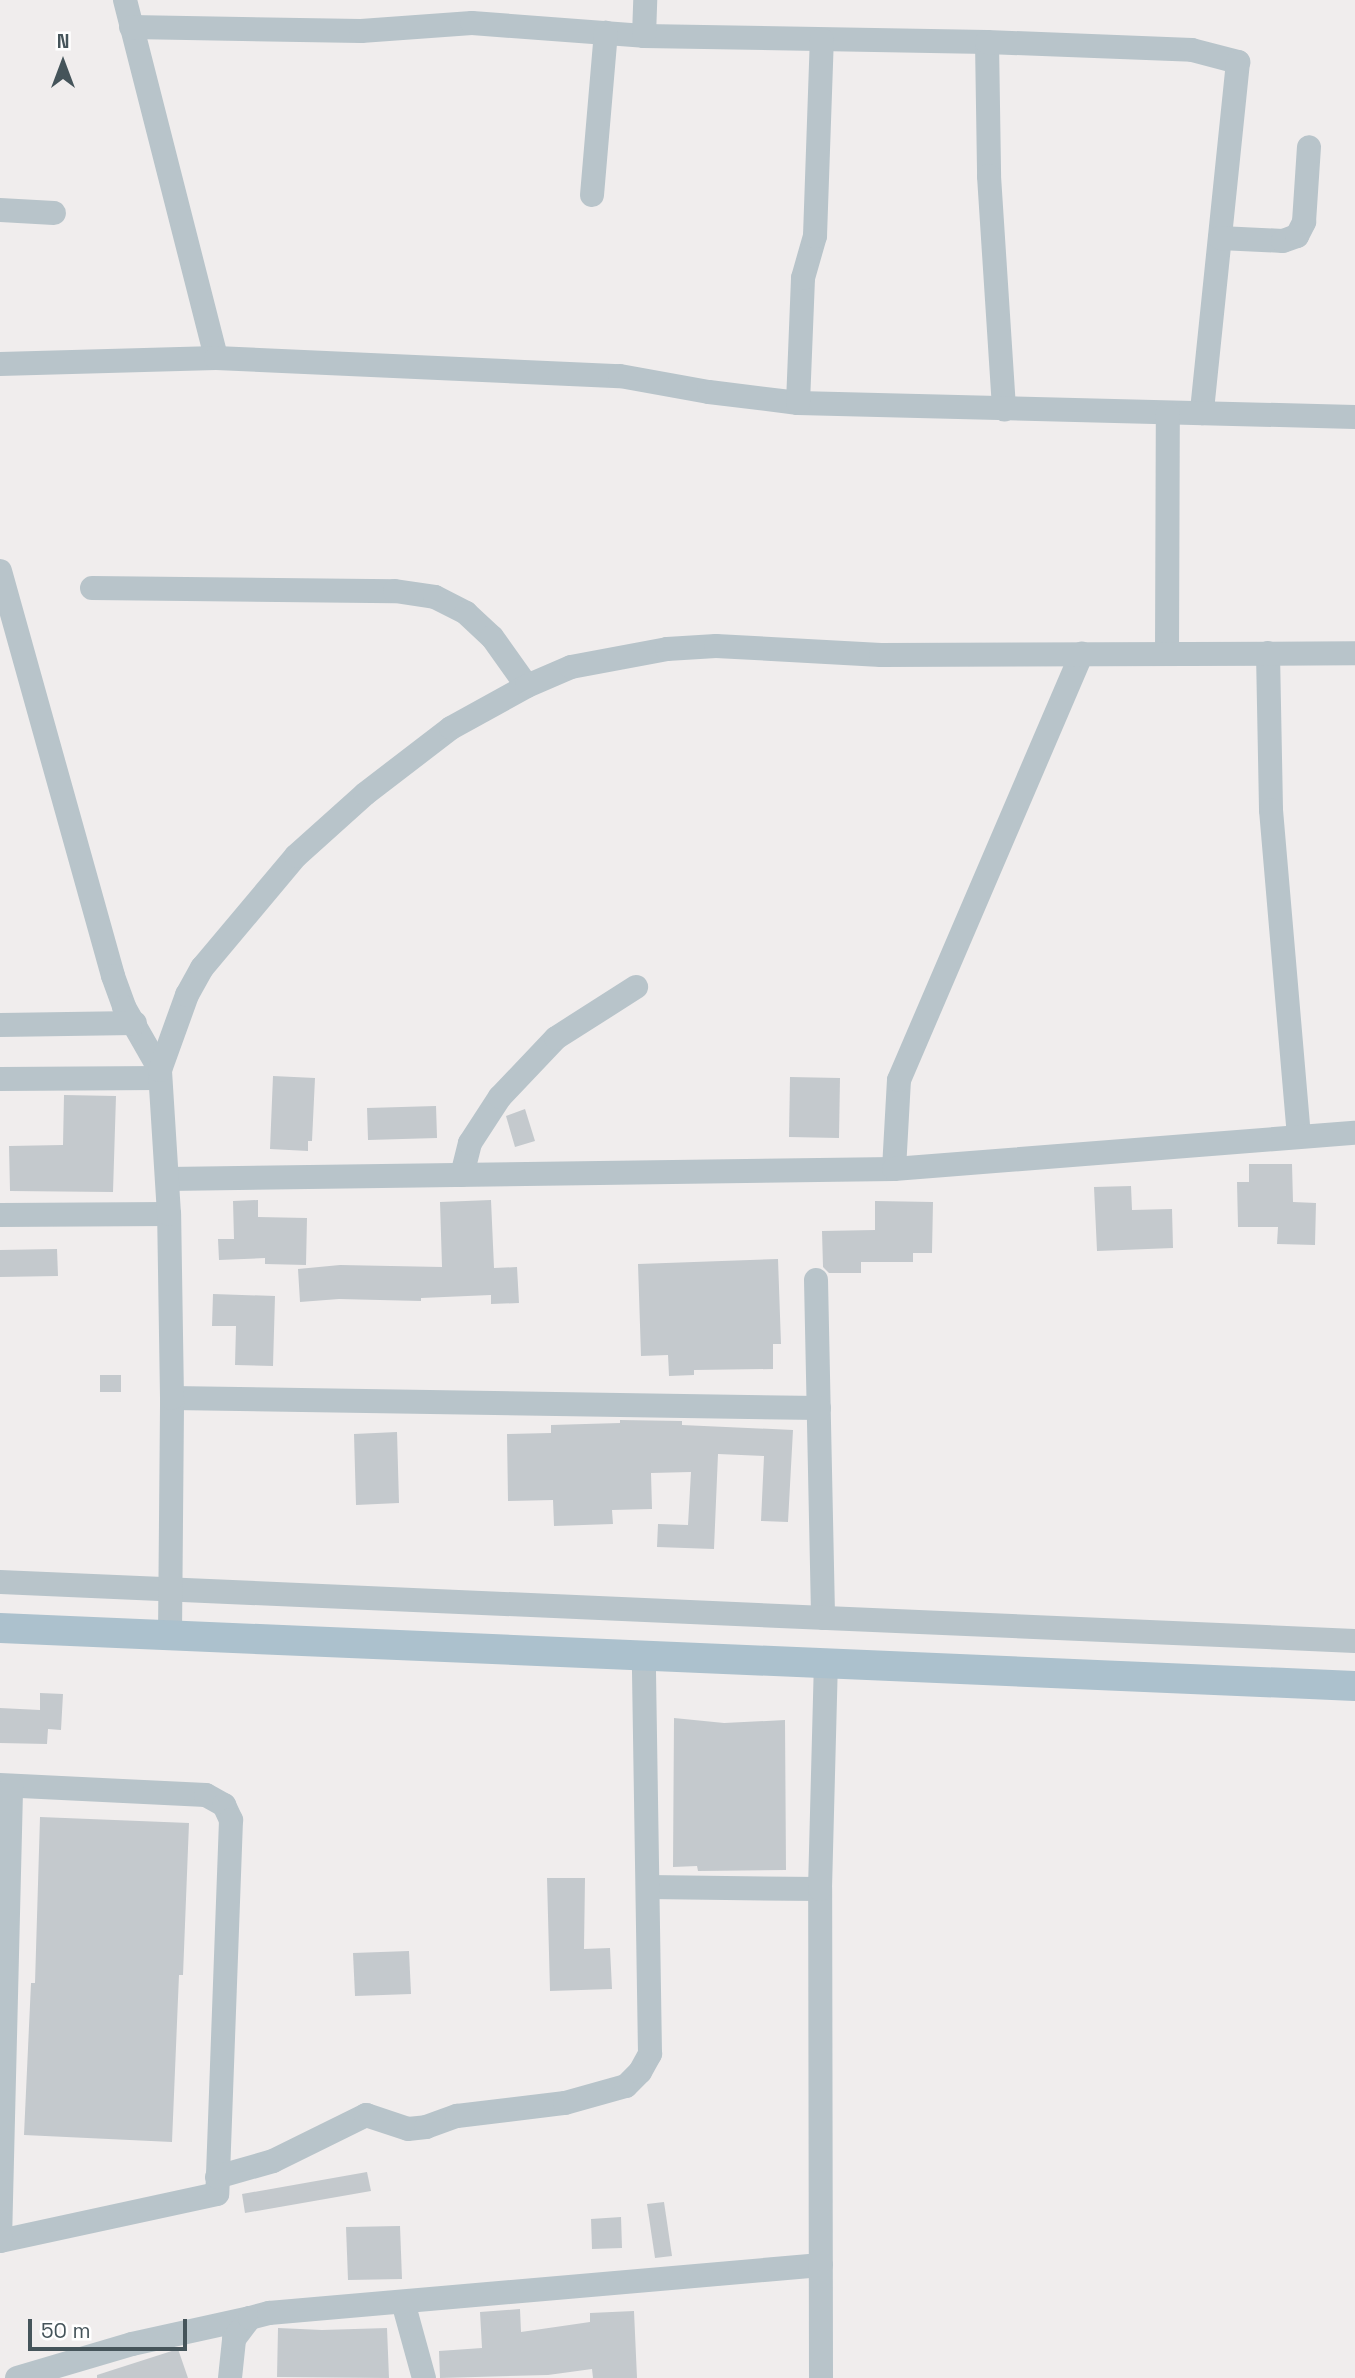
<!DOCTYPE html>
<style>
body{margin:0}
#map{position:relative;width:1355px;height:2378px;overflow:hidden;background:#f0eded;font-family:"Space Grotesk",sans-serif}
div>[style]{position:absolute}
.building>*{inset:0;background:#c4c9cd}
.minor>*{height:24px;margin:-12px;padding:0 12px;transform-origin:12px;border-radius:12px;background:#b8c4ca}
.major>*{height:30px;margin:-15px;padding:0 15px;transform-origin:15px;border-radius:15px;background:#acc1cd}
span{translate:-50% -50%;white-space:nowrap;text-align:center;line-height:1.15;-webkit-text-stroke:5px #fff;paint-order:stroke}
.north{position:absolute;left:28px;top:28px;width:70px;height:70px;-webkit-text-stroke:5px #fff;paint-order:stroke;rotate:0deg;font-size:19px;font-weight:700;line-height:28px;text-align:center;color:#45545a}
.north::after{content:'';display:block;margin:auto;width:24px;height:32px;background:#45545a;clip-path:polygon(50% 0,100% 100%,50% 72%,0 100%)}
.scale{position:absolute;left:28px;top:2319px;width:159px;height:32px;box-sizing:border-box;border:4px solid #45545a;border-top:0;padding-left:9px;font-size:21px;line-height:24px;white-space:nowrap;color:#45545a;-webkit-text-stroke:5px #fff;paint-order:stroke}
</style>
<div id="map">
<div class="building">
<div style="clip-path:polygon(273px 1076px,315px 1078px,312px 1141px,308px 1141px,308px 1151px,270px 1149px)"></div>
<div style="clip-path:polygon(790px 1077px,840px 1078px,839px 1138px,789px 1137px)"></div>
<div style="clip-path:polygon(64px 1095px,116px 1096px,113px 1192px,10px 1191px,9px 1146px,63px 1145px)"></div>
<div style="clip-path:polygon(436px 1106px,437px 1138px,368px 1140px,367px 1108px)"></div>
<div style="clip-path:polygon(525px 1109px,535px 1141px,515px 1147px,506px 1116px)"></div>
<div style="clip-path:polygon(1249px 1164px,1292px 1164px,1293px 1202px,1316px 1203px,1315px 1245px,1277px 1244px,1278px 1227px,1238px 1227px,1237px 1182px,1249px 1182px)"></div>
<div style="clip-path:polygon(1131px 1186px,1132px 1210px,1172px 1209px,1173px 1248px,1097px 1251px,1094px 1187px)"></div>
<div style="clip-path:polygon(258px 1200px,258px 1217px,307px 1218px,306px 1265px,265px 1264px,265px 1258px,219px 1260px,218px 1239px,234px 1239px,233px 1201px)"></div>
<div style="clip-path:polygon(491px 1200px,494px 1268px,517px 1267px,519px 1303px,491px 1304px,491px 1295px,421px 1298px,421px 1301px,339px 1299px,300px 1302px,298px 1269px,340px 1265px,442px 1267px,440px 1202px)"></div>
<div style="clip-path:polygon(875px 1201px,933px 1202px,932px 1253px,913px 1253px,913px 1262px,861px 1262px,861px 1273px,829px 1273px,823px 1267px,822px 1231px,875px 1230px)"></div>
<div style="clip-path:polygon(57px 1249px,58px 1276px,0 1277px,0 1250px)"></div>
<div style="clip-path:polygon(778px 1259px,781px 1344px,773px 1344px,773px 1369px,694px 1370px,694px 1375px,669px 1376px,668px 1355px,641px 1356px,638px 1264px)"></div>
<div style="clip-path:polygon(213px 1294px,275px 1296px,273px 1366px,235px 1365px,236px 1326px,212px 1326px)"></div>
<div style="clip-path:polygon(100px 1375px,121px 1375px,121px 1392px,100px 1392px)"></div>
<div style="clip-path:polygon(620px 1420px,682px 1421px,682px 1425px,793px 1430px,788px 1522px,761px 1521px,764px 1456px,718px 1454px,714px 1549px,657px 1547px,658px 1524px,688px 1525px,691px 1472px,651px 1473px,652px 1509px,612px 1510px,613px 1524px,554px 1526px,553px 1500px,508px 1501px,507px 1434px,551px 1433px,551px 1425px,620px 1423px)"></div>
<div style="clip-path:polygon(397px 1432px,399px 1503px,356px 1505px,354px 1434px)"></div>
<div style="clip-path:polygon(40px 1693px,63px 1694px,61px 1730px,48px 1729px,47px 1744px,0 1743px,0 1708px,40px 1710px)"></div>
<div style="clip-path:polygon(674px 1718px,724px 1723px,785px 1720px,786px 1870px,698px 1871px,697px 1866px,673px 1867px)"></div>
<div style="clip-path:polygon(40px 1817px,189px 1823px,183px 1975px,179px 1975px,172px 2142px,24px 2135px,31px 1983px,35px 1983px)"></div>
<div style="clip-path:polygon(547px 1878px,585px 1878px,584px 1949px,610px 1948px,612px 1989px,550px 1991px)"></div>
<div style="clip-path:polygon(409px 1951px,411px 1994px,355px 1996px,353px 1953px)"></div>
<div style="clip-path:polygon(367px 2172px,371px 2191px,245px 2213px,242px 2194px)"></div>
<div style="clip-path:polygon(664px 2202px,672px 2256px,655px 2258px,647px 2204px)"></div>
<div style="clip-path:polygon(621px 2217px,622px 2248px,592px 2249px,591px 2219px)"></div>
<div style="clip-path:polygon(400px 2226px,402px 2279px,348px 2280px,346px 2227px)"></div>
<div style="clip-path:polygon(520px 2309px,521px 2332px,590px 2322px,590px 2313px,634px 2311px,637px 2378px,593px 2378px,592px 2369px,548px 2375px,440px 2378px,439px 2351px,482px 2348px,480px 2312px)"></div>
<div style="clip-path:polygon(278px 2328px,322px 2330px,387px 2328px,389px 2378px,277px 2377px)"></div>
<div style="clip-path:polygon(178px 2349px,188px 2378px,97px 2378px,97px 2375px)"></div>
</div>
<div class="minor">
<div style="left:125px;top:0;width:369px;rotate:75.7deg"></div>
<div style="left:131px;top:27px;width:230px;rotate:1deg"></div>
<div style="left:361px;top:31px;width:111px;rotate:-4.1deg"></div>
<div style="left:472px;top:23px;width:172px;rotate:4.3deg"></div>
<div style="left:644px;top:36px;width:343px;rotate:1deg"></div>
<div style="left:987px;top:42px;width:134px;rotate:89.1deg"></div>
<div style="left:989px;top:176px;width:234px;rotate:86.3deg"></div>
<div style="left:644px;top:36px;width:36px;rotate:-88deg"></div>
<div style="left:987px;top:42px;width:205px;rotate:2.2deg"></div>
<div style="left:1192px;top:50px;width:48px;rotate:14.6deg"></div>
<div style="left:1238px;top:62px;width:353px;rotate:95.9deg"></div>
<div style="left:592px;top:195px;width:163px;rotate:-85.1deg"></div>
<div style="left:0;top:210px;width:54px;rotate:3.2deg"></div>
<div style="left:1220px;top:238px;width:63px;rotate:2.7deg"></div>
<div style="left:1283px;top:241px;width:15px;rotate:-20deg"></div>
<div style="left:1297px;top:236px;width:16px;rotate:-63deg"></div>
<div style="left:1304px;top:222px;width:75px;rotate:-86.2deg"></div>
<div style="left:0;top:364px;width:216px;rotate:-1.6deg"></div>
<div style="left:216px;top:358px;width:404px;rotate:2.6deg"></div>
<div style="left:620px;top:376px;width:90px;rotate:10.2deg"></div>
<div style="left:709px;top:392px;width:90px;rotate:7deg"></div>
<div style="left:798px;top:403px;width:557px;rotate:1.44deg"></div>
<div style="left:798px;top:403px;width:125px;rotate:-87.7deg"></div>
<div style="left:803px;top:278px;width:44px;rotate:-74.1deg"></div>
<div style="left:815px;top:236px;width:196px;rotate:-88deg"></div>
<div style="left:0;top:571px;width:420px;rotate:74.4deg"></div>
<div style="left:113px;top:976px;width:33px;rotate:70deg"></div>
<div style="left:124px;top:1007px;width:73px;rotate:60.3deg"></div>
<div style="left:92px;top:588px;width:303px;rotate:0.6deg"></div>
<div style="left:395px;top:591px;width:40px;rotate:8.5deg"></div>
<div style="left:435px;top:597px;width:35px;rotate:27deg"></div>
<div style="left:466px;top:613px;width:35px;rotate:43deg"></div>
<div style="left:492px;top:637px;width:60px;rotate:54.5deg"></div>
<div style="left:1268px;top:653px;width:157px;rotate:88.9deg"></div>
<div style="left:1271px;top:810px;width:327px;rotate:85.1deg"></div>
<div style="left:1167px;top:654px;width:241px;rotate:-89.8deg"></div>
<div style="left:0;top:1025px;width:135px;rotate:-0.8deg"></div>
<div style="left:0;top:1079px;width:160px;rotate:-0.4deg"></div>
<div style="left:894px;top:1169px;width:89px;rotate:-86.8deg"></div>
<div style="left:899px;top:1080px;width:464px;rotate:-66.8deg"></div>
<div style="left:462px;top:1175px;width:33px;rotate:-76deg"></div>
<div style="left:470px;top:1143px;width:55px;rotate:-56.9deg"></div>
<div style="left:500px;top:1097px;width:81px;rotate:-46.5deg"></div>
<div style="left:556px;top:1038px;width:95px;rotate:-32.5deg"></div>
<div style="left:168px;top:1179px;width:726px;rotate:-0.79deg"></div>
<div style="left:894px;top:1169px;width:462px;rotate:-4.5deg"></div>
<div style="left:0;top:1215px;width:169px;rotate:-0.3deg"></div>
<div style="left:816px;top:1280px;width:338px;rotate:88.8deg"></div>
<div style="left:172px;top:1398px;width:647px;rotate:0.89deg"></div>
<div style="left:0;top:1582px;width:1356px;rotate:2.49deg"></div>
<div style="left:170px;top:1635px;width:237px;rotate:-89.5deg"></div>
<div style="left:172px;top:1398px;width:184px;rotate:-90.9deg"></div>
<div style="left:169px;top:1214px;width:144px;rotate:-93.6deg"></div>
<div style="left:160px;top:1070px;width:80px;rotate:-70.2deg"></div>
<div style="left:187px;top:995px;width:31px;rotate:-61deg"></div>
<div style="left:202px;top:968px;width:146px;rotate:-50deg"></div>
<div style="left:296px;top:856px;width:93px;rotate:-41.9deg"></div>
<div style="left:365px;top:794px;width:108px;rotate:-37.5deg"></div>
<div style="left:451px;top:728px;width:87px;rotate:-28.9deg"></div>
<div style="left:527px;top:686px;width:48px;rotate:-23.4deg"></div>
<div style="left:571px;top:667px;width:98px;rotate:-10.6deg"></div>
<div style="left:667px;top:649px;width:49px;rotate:-3.5deg"></div>
<div style="left:716px;top:646px;width:165px;rotate:3.1deg"></div>
<div style="left:881px;top:655px;width:474px;rotate:-0.2deg"></div>
<div style="left:0;top:1785px;width:206px;rotate:2.8deg"></div>
<div style="left:206px;top:1795px;width:21px;rotate:29deg"></div>
<div style="left:224px;top:1805px;width:17px;rotate:65deg"></div>
<div style="left:231px;top:1820px;width:374px;rotate:92.1deg"></div>
<div style="left:217px;top:2194px;width:222px;rotate:167.8deg"></div>
<div style="left:649px;top:1887px;width:171px;rotate:0.7deg"></div>
<div style="left:217px;top:2177px;width:58px;rotate:-15.9deg"></div>
<div style="left:273px;top:2161px;width:104px;rotate:-26.3deg"></div>
<div style="left:366px;top:2115px;width:44px;rotate:18.4deg"></div>
<div style="left:408px;top:2129px;width:18px;rotate:-6deg"></div>
<div style="left:426px;top:2127px;width:33px;rotate:-20deg"></div>
<div style="left:457px;top:2116px;width:109px;rotate:-6.9deg"></div>
<div style="left:565px;top:2103px;width:63px;rotate:-15.6deg"></div>
<div style="left:626px;top:2086px;width:20px;rotate:-45deg"></div>
<div style="left:640px;top:2072px;width:21px;rotate:-61deg"></div>
<div style="left:650px;top:2054px;width:398px;rotate:-90.9deg"></div>
<div style="left:0;top:2241px;width:455px;rotate:-88.6deg"></div>
<div style="left:403px;top:2302px;width:79px;rotate:74.6deg"></div>
<div style="left:17px;top:2378px;width:120px;rotate:-16.5deg"></div>
<div style="left:132px;top:2344px;width:121px;rotate:-12.4deg"></div>
<div style="left:230px;top:2378px;width:39px;rotate:-84deg"></div>
<div style="left:234px;top:2339px;width:26px;rotate:-53deg"></div>
<div style="left:250px;top:2318px;width:20px;rotate:-15deg"></div>
<div style="left:269px;top:2313px;width:554px;rotate:-4.97deg"></div>
<div style="left:821px;top:2378px;width:489px;rotate:-90.1deg"></div>
<div style="left:820px;top:1889px;width:226px;rotate:-88.5deg"></div>
</div>
<div class="major">
<div style="left:0;top:1628px;width:1356px;rotate:2.45deg"></div>
</div>
<div class="north">N</div>
<div class="scale">50 m</div>
</div>
